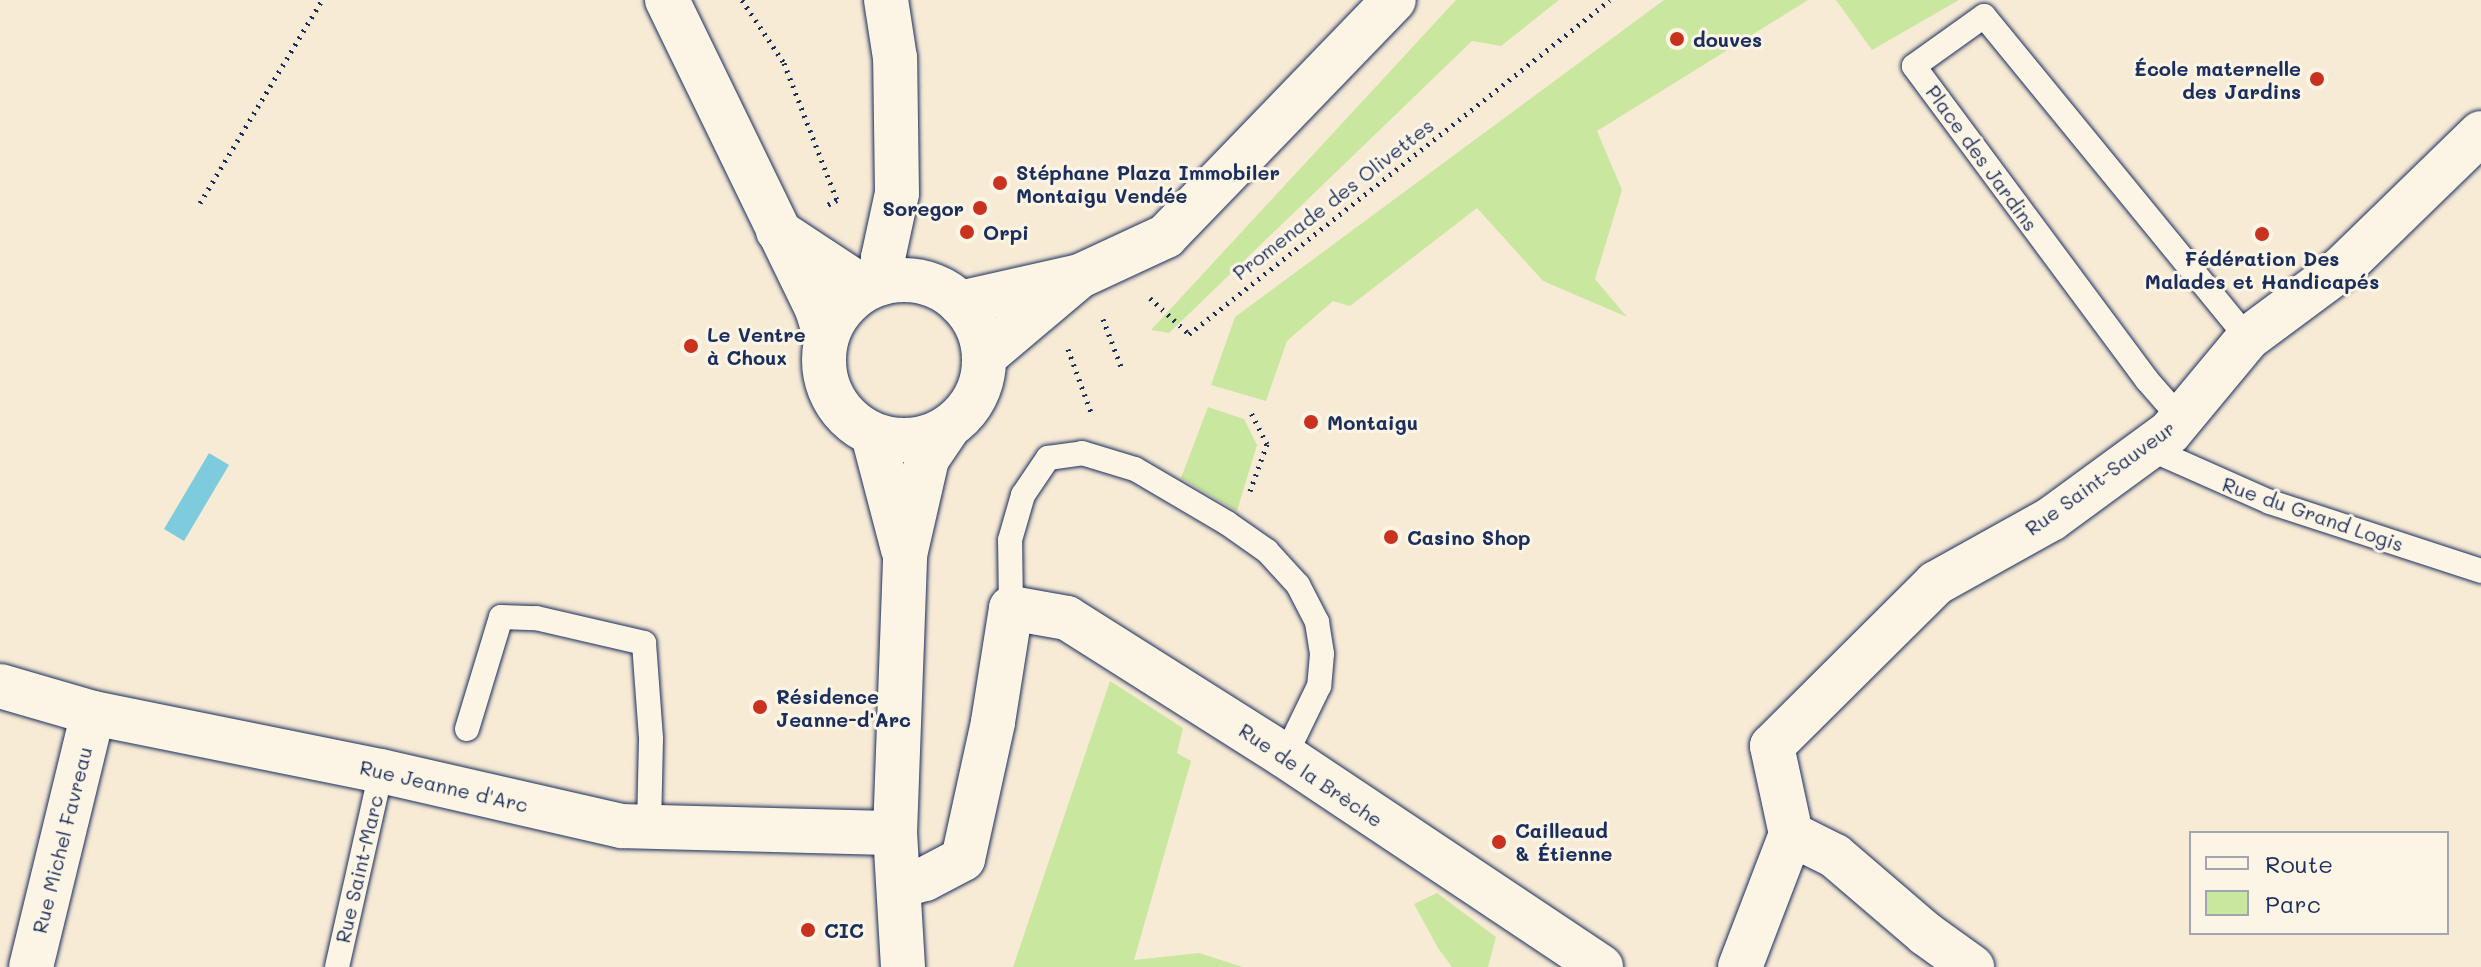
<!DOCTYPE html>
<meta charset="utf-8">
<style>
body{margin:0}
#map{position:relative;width:2481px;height:967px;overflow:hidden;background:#f8ebd6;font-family:Mali,sans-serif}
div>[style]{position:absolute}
.green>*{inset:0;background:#c9e79f}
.water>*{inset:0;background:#7ecbdd}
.path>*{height:5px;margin-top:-2.5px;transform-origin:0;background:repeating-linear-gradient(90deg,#1b2f5e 0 2px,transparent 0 8px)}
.roads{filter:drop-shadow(0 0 2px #1b2f5e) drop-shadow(0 0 2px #1b2f5e)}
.lane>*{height:24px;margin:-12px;padding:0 12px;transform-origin:12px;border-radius:12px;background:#fcf5e5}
.street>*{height:44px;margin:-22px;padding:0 22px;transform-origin:22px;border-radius:22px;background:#fcf5e5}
.secondary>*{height:44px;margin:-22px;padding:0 22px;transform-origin:22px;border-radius:22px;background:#fcf5e5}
.secondary>.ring{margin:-22px;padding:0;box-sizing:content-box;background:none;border:44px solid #fcf5e5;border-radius:50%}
.dots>*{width:22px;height:22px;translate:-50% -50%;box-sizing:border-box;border:4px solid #fcf5e5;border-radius:50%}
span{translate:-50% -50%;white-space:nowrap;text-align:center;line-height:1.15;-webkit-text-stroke:6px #fcf5e5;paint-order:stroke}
.poi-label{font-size:20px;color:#1b2f5e;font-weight:700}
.left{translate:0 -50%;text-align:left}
.right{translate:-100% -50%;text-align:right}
.street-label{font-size:20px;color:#1b2f5e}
.legend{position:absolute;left:2189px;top:831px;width:260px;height:104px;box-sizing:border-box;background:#fcf5e5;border:2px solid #a2a6af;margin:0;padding:10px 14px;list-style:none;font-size:24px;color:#1b2f5e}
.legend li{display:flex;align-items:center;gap:16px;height:40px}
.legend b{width:40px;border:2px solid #a2a6af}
</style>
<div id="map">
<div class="green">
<div style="clip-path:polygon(1456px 0,1559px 0,1501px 46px,1472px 41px,1169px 333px,1151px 330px)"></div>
<div style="clip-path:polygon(1664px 0,1808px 0,1597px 131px,1622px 190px,1595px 279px,1627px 317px,1543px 281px,1477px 208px,1350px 306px,1333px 301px,1287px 341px,1266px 401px,1211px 385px,1235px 317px)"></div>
<div style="clip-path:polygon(1836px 0,1959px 0,1872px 50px)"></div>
<div style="clip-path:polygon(1208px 407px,1244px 419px,1257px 445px,1237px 511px,1181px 478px)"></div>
<div style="clip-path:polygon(1110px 681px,1183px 728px,1177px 753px,1191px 761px,1134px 960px,1199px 953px,1243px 967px,1013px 967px)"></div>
<div style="clip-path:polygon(1437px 893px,1496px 937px,1488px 967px,1452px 967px,1438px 948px,1414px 904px)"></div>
</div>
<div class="water">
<div style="clip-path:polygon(209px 453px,229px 465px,184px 541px,164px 529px)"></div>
</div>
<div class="path">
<div style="left:742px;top:0;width:76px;rotate:56.3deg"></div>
<div style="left:784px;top:63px;width:147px;rotate:68.9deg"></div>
<div style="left:837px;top:200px;width:11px;rotate:153deg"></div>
<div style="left:200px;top:203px;width:237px;rotate:-59deg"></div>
<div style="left:1150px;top:298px;width:53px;rotate:42.7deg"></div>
<div style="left:1189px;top:334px;width:537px;rotate:-38.43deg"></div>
<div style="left:1103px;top:319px;width:53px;rotate:69.2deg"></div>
<div style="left:1068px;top:349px;width:70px;rotate:70deg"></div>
<div style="left:1250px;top:491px;width:50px;rotate:-70.1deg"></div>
<div style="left:1267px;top:444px;width:36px;rotate:-117deg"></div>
</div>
<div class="roads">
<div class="lane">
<div style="left:2181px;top:419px;width:52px;rotate:-131.1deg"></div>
<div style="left:2147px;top:380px;width:391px;rotate:-126.6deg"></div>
<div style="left:1914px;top:66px;width:86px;rotate:-35.5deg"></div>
<div style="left:1984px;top:16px;width:416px;rotate:50.7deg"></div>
<div style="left:2148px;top:448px;width:133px;rotate:23.9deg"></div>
<div style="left:2270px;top:502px;width:222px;rotate:18.1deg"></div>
<div style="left:1011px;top:608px;width:68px;rotate:-90.8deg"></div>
<div style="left:1010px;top:540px;width:47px;rotate:-73.9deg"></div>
<div style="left:1023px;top:495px;width:45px;rotate:-56deg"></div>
<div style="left:1048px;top:458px;width:34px;rotate:-8deg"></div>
<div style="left:1082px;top:453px;width:55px;rotate:16.8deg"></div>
<div style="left:1135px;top:469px;width:107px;rotate:30.4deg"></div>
<div style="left:1227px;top:523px;width:49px;rotate:35deg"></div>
<div style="left:1267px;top:551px;width:46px;rotate:47.6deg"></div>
<div style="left:1298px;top:585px;width:42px;rotate:62.8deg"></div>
<div style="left:1317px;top:622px;width:32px;rotate:81deg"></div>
<div style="left:1322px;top:654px;width:32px;rotate:95deg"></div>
<div style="left:1319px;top:686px;width:78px;rotate:115.9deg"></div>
<div style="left:467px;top:729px;width:117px;rotate:-73.1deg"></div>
<div style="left:501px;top:617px;width:35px;rotate:2deg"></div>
<div style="left:536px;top:618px;width:111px;rotate:13deg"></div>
<div style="left:644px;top:643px;width:96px;rotate:85.8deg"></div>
<div style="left:651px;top:739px;width:86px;rotate:91.3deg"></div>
<div style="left:337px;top:967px;width:201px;rotate:-77.3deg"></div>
</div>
<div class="street">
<div style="left:960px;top:303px;width:123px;rotate:-12.7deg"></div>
<div style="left:1080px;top:276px;width:95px;rotate:-24.9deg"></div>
<div style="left:1166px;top:236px;width:328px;rotate:-46deg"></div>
<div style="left:985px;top:356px;width:118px;rotate:-40.2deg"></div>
<div style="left:0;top:686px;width:97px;rotate:16.2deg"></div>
<div style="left:93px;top:713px;width:294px;rotate:11.4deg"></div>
<div style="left:381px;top:771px;width:247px;rotate:12.9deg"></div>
<div style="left:622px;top:826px;width:273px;rotate:1.5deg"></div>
<div style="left:1791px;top:834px;width:90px;rotate:-102.2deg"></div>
<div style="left:1772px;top:746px;width:231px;rotate:-44.8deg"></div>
<div style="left:1936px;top:583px;width:132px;rotate:-29.1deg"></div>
<div style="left:2051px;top:519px;width:147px;rotate:-36.2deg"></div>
<div style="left:2170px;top:432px;width:122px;rotate:-50.3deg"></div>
<div style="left:2248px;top:338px;width:116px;rotate:-36.6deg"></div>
<div style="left:2341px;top:269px;width:195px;rotate:-44.2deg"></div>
<div style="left:1791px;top:834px;width:49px;rotate:26.6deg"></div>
<div style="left:1835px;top:856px;width:120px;rotate:40.6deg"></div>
<div style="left:1926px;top:934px;width:57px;rotate:35.7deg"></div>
<div style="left:900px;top:886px;width:26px;rotate:-16deg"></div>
<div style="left:925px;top:879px;width:43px;rotate:-27.8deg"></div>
<div style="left:963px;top:859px;width:140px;rotate:-77.6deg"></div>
<div style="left:993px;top:722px;width:115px;rotate:-81deg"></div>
<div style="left:1011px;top:608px;width:57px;rotate:10.1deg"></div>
<div style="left:1067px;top:618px;width:258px;rotate:32.3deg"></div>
<div style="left:1285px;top:756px;width:380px;rotate:33.7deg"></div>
<div style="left:31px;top:967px;width:261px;rotate:-76.3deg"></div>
<div style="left:1740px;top:967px;width:142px;rotate:-69deg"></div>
</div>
<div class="secondary">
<div style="left:667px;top:0;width:343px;rotate:64.1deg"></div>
<div style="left:817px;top:309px;width:31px;rotate:73deg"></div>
<div style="left:778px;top:231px;width:105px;rotate:33.4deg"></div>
<div class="ring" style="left:824px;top:280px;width:116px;height:116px"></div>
<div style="left:882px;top:283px;width:25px;rotate:-88deg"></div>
<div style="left:883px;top:258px;width:66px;rotate:-77.8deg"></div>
<div style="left:897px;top:193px;width:135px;rotate:-90.8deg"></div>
<div style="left:895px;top:58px;width:59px;rotate:-98.8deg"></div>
<div style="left:873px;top:435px;width:118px;rotate:75.3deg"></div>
<div style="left:903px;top:967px;width:134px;rotate:-93.4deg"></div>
<div style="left:895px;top:833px;width:278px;rotate:-87.9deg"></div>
<div style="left:905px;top:555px;width:98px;rotate:-77.1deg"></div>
<div style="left:927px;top:459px;width:36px;rotate:-56deg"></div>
</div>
</div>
<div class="dots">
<div style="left:1677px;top:39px;background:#c8321e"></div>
<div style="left:2317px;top:79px;background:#c8321e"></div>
<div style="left:1000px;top:183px;background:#c8321e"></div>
<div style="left:980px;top:208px;background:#c8321e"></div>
<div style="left:967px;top:232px;background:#c8321e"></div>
<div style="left:2262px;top:234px;background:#c8321e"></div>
<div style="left:691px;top:346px;background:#c8321e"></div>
<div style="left:1311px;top:422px;background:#c8321e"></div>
<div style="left:1391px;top:537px;background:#c8321e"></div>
<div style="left:760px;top:707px;background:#c8321e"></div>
<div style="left:1499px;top:842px;background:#c8321e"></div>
<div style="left:808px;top:930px;background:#c8321e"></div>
</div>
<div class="poi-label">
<span class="left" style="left:1693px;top:39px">douves</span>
<span class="right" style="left:2301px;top:80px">École maternelle<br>des Jardins</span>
<span class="left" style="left:1016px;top:184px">Stéphane Plaza Immobiler<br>Montaigu Vendée</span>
<span class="right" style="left:964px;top:208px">Soregor</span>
<span class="left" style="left:983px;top:232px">Orpi</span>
<span style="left:2262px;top:270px">Fédération Des<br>Malades et Handicapés</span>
<span class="left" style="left:707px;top:346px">Le Ventre<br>à Choux</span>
<span class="left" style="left:1327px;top:422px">Montaigu</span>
<span class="left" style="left:1407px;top:537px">Casino Shop</span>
<span class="left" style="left:776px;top:708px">Résidence<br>Jeanne-d'Arc</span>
<span class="left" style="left:1515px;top:842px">Cailleaud<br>&amp; Étienne</span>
<span class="left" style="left:824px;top:930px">CIC</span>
</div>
<div class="street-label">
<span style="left:1982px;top:158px;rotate:54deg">Place des Jardins</span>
<span style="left:1333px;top:199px;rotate:-38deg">Promenade des Olivettes</span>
<span style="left:2100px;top:478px;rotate:-36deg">Rue Saint-Sauveur</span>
<span style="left:2313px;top:514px;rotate:19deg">Rue du Grand Logis</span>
<span style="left:1311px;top:775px;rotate:34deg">Rue de la Brèche</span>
<span style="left:444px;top:786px;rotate:13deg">Rue Jeanne d'Arc</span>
<span style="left:62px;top:840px;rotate:-76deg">Rue Michel Favreau</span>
<span style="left:359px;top:869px;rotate:-77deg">Rue Saint-Marc</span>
</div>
<ul class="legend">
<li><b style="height:10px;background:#fcf5e5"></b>Route</li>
<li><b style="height:22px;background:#c9e79f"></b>Parc</li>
</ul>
</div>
